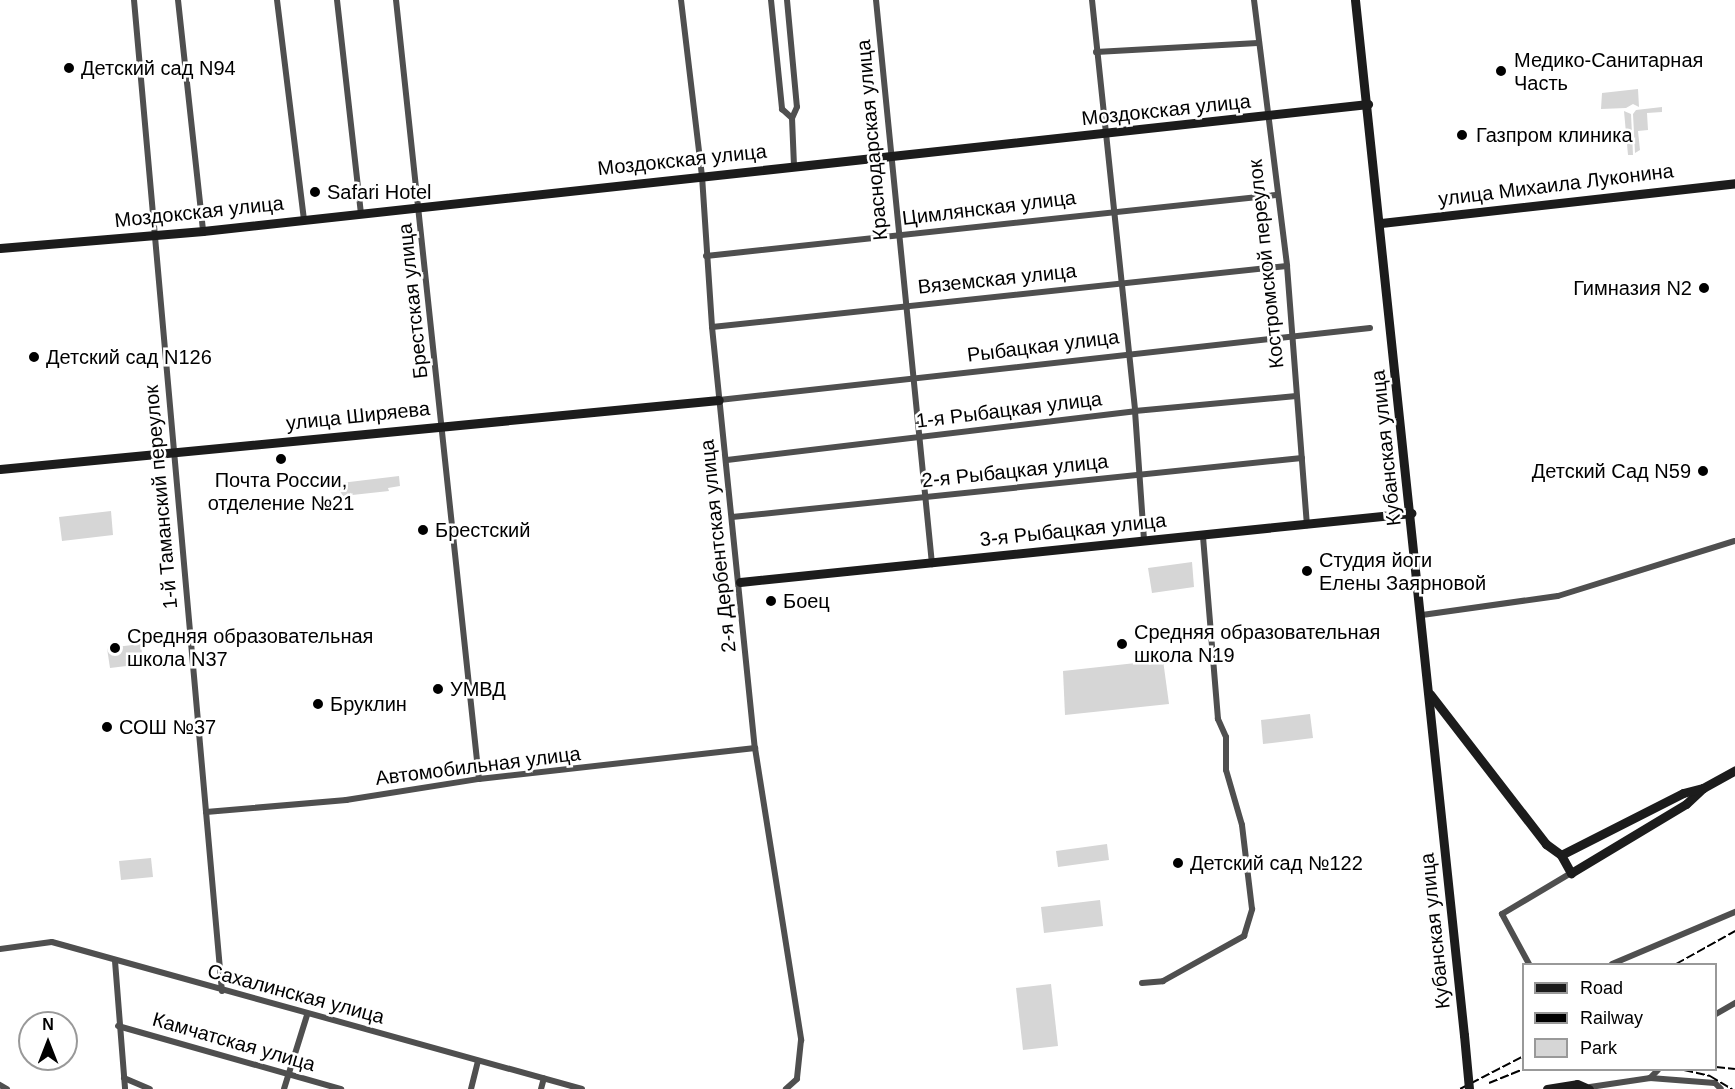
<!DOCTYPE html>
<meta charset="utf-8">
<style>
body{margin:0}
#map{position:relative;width:1735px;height:1089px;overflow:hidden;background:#fff;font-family:Arial,sans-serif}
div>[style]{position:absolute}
.green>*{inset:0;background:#d6d6d6}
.street>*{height:6px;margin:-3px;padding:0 3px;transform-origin:3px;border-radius:3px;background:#4f4f4f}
.secondary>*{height:9px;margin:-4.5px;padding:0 4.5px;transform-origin:4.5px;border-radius:4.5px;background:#1c1c1c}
.rail>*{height:2px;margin-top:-1px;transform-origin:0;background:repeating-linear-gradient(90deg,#000 0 9px,transparent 0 12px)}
.secondary-bridge>*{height:9px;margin:-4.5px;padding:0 4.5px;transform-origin:4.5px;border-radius:4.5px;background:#1c1c1c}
.dots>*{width:16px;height:16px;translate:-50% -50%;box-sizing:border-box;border:3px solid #fff;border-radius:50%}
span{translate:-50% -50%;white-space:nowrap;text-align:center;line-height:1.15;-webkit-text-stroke:5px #fff;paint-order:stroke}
.poi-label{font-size:20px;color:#000}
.left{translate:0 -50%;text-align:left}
.right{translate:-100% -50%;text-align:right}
.street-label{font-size:20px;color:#000}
.legend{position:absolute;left:1522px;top:963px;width:195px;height:108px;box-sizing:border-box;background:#fff;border:2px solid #999;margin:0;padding:8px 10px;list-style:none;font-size:18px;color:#000}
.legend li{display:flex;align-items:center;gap:12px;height:30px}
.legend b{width:30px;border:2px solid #999}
.north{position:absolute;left:18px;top:1011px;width:60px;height:60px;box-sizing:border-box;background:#fff;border:2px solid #999;border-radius:50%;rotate:0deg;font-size:16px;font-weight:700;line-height:24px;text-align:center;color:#000}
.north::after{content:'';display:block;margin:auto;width:21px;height:27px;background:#000;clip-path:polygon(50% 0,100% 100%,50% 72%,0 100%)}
</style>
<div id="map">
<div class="green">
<div style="clip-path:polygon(1638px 89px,1639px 107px,1633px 104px,1626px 108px,1601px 109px,1602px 93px)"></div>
<div style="clip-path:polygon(1662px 107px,1662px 112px,1647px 113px,1648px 130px,1638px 131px,1640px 150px,1635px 153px,1633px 114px,1636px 110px)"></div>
<div style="clip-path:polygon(1624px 111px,1631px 114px,1633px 155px,1628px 155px)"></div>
<div style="clip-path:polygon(399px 476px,400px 486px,388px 488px,389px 491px,343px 496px,338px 488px,341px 483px)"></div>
<div style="clip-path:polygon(111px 511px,113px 535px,62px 541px,59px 517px)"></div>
<div style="clip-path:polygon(1192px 562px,1194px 587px,1152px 593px,1148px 568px)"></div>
<div style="clip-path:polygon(141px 644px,143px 664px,110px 668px,107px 648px)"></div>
<div style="clip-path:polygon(1163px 660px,1169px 704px,1065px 715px,1063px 671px)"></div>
<div style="clip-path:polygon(1310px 714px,1313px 738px,1263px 744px,1261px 720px)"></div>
<div style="clip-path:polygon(1107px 844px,1109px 860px,1058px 867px,1056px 851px)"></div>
<div style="clip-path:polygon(151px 858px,153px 877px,121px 880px,119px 861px)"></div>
<div style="clip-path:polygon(1100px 900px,1103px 926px,1044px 933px,1041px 907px)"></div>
<div style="clip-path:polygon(1051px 984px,1058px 1046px,1023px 1050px,1016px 988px)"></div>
</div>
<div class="street">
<div style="left:134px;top:0;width:995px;rotate:84.93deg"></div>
<div style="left:178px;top:0;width:232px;rotate:83.8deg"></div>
<div style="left:277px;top:0;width:221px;rotate:83deg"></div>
<div style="left:337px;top:0;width:214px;rotate:83.6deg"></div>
<div style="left:396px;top:0;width:783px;rotate:83.92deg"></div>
<div style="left:681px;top:0;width:177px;rotate:83.2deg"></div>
<div style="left:702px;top:176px;width:151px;rotate:86.2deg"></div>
<div style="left:712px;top:327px;width:423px;rotate:84.2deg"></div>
<div style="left:755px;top:748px;width:296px;rotate:81deg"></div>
<div style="left:801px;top:1040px;width:39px;rotate:96deg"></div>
<div style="left:797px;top:1079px;width:15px;rotate:138deg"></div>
<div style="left:771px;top:0;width:110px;rotate:84.2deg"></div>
<div style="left:782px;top:109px;width:13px;rotate:42deg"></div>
<div style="left:792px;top:118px;width:48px;rotate:87.6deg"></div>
<div style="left:787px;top:0;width:107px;rotate:84.7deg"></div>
<div style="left:797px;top:107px;width:12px;rotate:114deg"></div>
<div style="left:876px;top:0;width:567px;rotate:84.33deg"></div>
<div style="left:1092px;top:0;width:413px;rotate:84deg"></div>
<div style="left:1135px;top:411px;width:129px;rotate:86deg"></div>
<div style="left:1254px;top:0;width:268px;rotate:82.9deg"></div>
<div style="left:1287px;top:266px;width:260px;rotate:85.6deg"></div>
<div style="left:1096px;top:52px;width:162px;rotate:-3.2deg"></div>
<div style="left:706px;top:256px;width:573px;rotate:-6.11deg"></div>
<div style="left:712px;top:327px;width:578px;rotate:-6.06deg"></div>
<div style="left:719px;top:400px;width:655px;rotate:-6.31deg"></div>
<div style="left:727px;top:460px;width:411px;rotate:-6.8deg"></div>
<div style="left:1135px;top:411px;width:162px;rotate:-5.3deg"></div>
<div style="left:732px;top:517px;width:573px;rotate:-5.91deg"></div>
<div style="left:1422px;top:615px;width:137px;rotate:-8deg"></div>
<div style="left:1558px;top:596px;width:185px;rotate:-17.3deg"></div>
<div style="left:206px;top:812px;width:141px;rotate:-4.9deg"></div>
<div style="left:346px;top:800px;width:135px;rotate:-9deg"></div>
<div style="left:479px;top:779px;width:278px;rotate:-6.4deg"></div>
<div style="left:0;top:949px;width:52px;rotate:-7.7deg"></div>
<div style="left:52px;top:942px;width:550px;rotate:15.5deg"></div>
<div style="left:115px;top:961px;width:128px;rotate:85.5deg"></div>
<div style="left:1529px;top:964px;width:57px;rotate:-118.4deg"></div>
<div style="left:1502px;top:914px;width:80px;rotate:-30.7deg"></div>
<div style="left:1612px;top:964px;width:134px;rotate:-22.9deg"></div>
<div style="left:1142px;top:983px;width:21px;rotate:-5deg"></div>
<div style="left:1163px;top:981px;width:93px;rotate:-29.1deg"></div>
<div style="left:1244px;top:936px;width:28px;rotate:-73deg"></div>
<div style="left:1252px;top:909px;width:85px;rotate:-96.8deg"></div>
<div style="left:1242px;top:825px;width:57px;rotate:-106.2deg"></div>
<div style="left:1226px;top:770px;width:33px;rotate:-90deg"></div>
<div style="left:1226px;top:737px;width:20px;rotate:-114deg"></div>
<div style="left:1218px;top:719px;width:185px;rotate:-94.7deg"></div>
<div style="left:1716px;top:1014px;width:22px;rotate:-30deg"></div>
<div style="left:118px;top:1026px;width:232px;rotate:15.8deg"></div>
<div style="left:124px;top:1078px;width:28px;rotate:23deg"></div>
<div style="left:1650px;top:1078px;width:65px;rotate:4.4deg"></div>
<div style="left:1715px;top:1083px;width:8px;rotate:45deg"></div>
<div style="left:0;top:1085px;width:8px;rotate:30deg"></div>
<div style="left:1590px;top:1087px;width:61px;rotate:-8.5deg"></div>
<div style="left:1650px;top:1078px;width:11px;rotate:-45deg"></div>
<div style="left:284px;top:1089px;width:77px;rotate:-72.7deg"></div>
<div style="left:471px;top:1089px;width:29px;rotate:-76deg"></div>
<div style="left:541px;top:1089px;width:11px;rotate:-75deg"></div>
</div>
<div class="secondary">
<div style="left:1355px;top:0;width:1041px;rotate:83.99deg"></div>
<div style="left:1381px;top:223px;width:356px;rotate:-6.4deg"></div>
<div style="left:0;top:248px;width:204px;rotate:-4.8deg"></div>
<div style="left:203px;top:231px;width:1172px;rotate:-6.22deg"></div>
<div style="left:0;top:469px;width:722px;rotate:-5.48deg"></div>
<div style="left:740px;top:582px;width:675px;rotate:-5.87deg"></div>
<div style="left:1430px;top:694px;width:190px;rotate:52.3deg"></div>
<div style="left:1546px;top:844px;width:19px;rotate:36deg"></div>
<div style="left:1561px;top:855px;width:21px;rotate:61deg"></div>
<div style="left:1571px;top:873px;width:134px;rotate:-31deg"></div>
<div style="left:1686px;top:804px;width:23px;rotate:-43deg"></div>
<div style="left:1703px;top:788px;width:37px;rotate:-29deg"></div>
<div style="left:1561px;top:855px;width:137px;rotate:-26.9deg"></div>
<div style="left:1683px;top:793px;width:21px;rotate:-14deg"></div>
<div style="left:1547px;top:1089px;width:30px;rotate:-9deg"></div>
<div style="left:1577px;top:1084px;width:13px;rotate:23deg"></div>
</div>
<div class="rail">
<div style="left:1676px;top:964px;width:68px;rotate:-29.2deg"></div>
<div style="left:1716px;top:1067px;width:19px;rotate:6deg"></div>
<div style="left:1684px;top:1070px;width:27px;rotate:13deg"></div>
<div style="left:1710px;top:1076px;width:26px;rotate:31deg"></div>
<div style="left:1489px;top:1083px;width:38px;rotate:-22deg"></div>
<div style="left:1460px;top:1089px;width:72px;rotate:-27.3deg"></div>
</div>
<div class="secondary-bridge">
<div style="left:1464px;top:1035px;width:54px;rotate:84.7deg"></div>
</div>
<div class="dots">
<div style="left:69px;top:68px;background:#000"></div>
<div style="left:1501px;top:71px;background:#000"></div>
<div style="left:1462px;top:135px;background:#000"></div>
<div style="left:315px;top:192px;background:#000"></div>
<div style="left:1704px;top:288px;background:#000"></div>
<div style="left:34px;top:357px;background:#000"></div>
<div style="left:281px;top:459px;background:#000"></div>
<div style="left:1703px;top:471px;background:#000"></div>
<div style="left:423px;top:530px;background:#000"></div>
<div style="left:1307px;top:571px;background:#000"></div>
<div style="left:771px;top:601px;background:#000"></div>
<div style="left:1122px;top:644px;background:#000"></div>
<div style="left:115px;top:648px;background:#000"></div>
<div style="left:438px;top:689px;background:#000"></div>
<div style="left:318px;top:704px;background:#000"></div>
<div style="left:107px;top:727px;background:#000"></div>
<div style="left:1178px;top:863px;background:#000"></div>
</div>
<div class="poi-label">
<span class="left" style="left:1514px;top:72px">Медико-Санитарная<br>Часть</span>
<span class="left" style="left:81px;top:68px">Детский сад N94</span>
<span class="left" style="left:1476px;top:135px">Газпром клиника</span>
<span class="left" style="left:327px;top:192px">Safari Hotel</span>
<span class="right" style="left:1692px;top:288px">Гимназия N2</span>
<span class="left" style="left:46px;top:357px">Детский сад N126</span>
<span class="right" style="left:1691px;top:471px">Детский Сад N59</span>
<span style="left:281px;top:492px">Почта России,<br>отделение №21</span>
<span class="left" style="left:435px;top:530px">Брестский</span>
<span class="left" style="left:1319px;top:572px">Студия йоги<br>Елены Заярновой</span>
<span class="left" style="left:783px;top:601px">Боец</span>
<span class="left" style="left:1134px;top:644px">Средняя образовательная<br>школа N19</span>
<span class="left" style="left:127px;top:648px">Средняя образовательная<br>школа N37</span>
<span class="left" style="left:450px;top:689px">УМВД</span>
<span class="left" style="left:330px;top:704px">Бруклин</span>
<span class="left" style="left:119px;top:727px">СОШ №37</span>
<span class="left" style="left:1190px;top:863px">Детский сад №122</span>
</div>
<div class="street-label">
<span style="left:1166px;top:110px;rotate:-6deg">Моздокская улица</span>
<span style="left:872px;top:140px;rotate:-95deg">Краснодарская улица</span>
<span style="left:682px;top:160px;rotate:-6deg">Моздокская улица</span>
<span style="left:1556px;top:185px;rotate:-7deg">улица Михаила Луконина</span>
<span style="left:989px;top:208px;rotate:-7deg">Цимлянская улица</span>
<span style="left:199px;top:212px;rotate:-6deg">Моздокская улица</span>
<span style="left:1266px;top:264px;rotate:-96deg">Костромской переулок</span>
<span style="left:997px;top:279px;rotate:-6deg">Вяземская улица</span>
<span style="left:413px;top:301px;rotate:-96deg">Брестская улица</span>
<span style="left:1043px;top:346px;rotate:-7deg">Рыбацкая улица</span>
<span style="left:1009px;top:410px;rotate:-7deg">1-я Рыбацкая улица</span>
<span style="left:358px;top:416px;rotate:-6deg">улица Ширяева</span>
<span style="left:1386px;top:448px;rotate:-96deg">Кубанская улица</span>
<span style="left:1015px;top:471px;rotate:-6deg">2-я Рыбацкая улица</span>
<span style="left:161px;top:497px;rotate:-95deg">1-й Таманский переулок</span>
<span style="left:1073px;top:530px;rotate:-6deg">3-я Рыбацкая улица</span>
<span style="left:718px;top:546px;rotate:-96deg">2-я Дербентская улица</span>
<span style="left:478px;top:766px;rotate:-7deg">Автомобильная улица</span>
<span style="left:1435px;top:931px;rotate:-96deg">Кубанская улица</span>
<span style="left:296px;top:994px;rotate:15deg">Сахалинская улица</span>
<span style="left:234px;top:1042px;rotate:16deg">Камчатская улица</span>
</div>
<ul class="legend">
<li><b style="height:8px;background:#1c1c1c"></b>Road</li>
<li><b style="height:8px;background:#000"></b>Railway</li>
<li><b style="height:16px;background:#d6d6d6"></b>Park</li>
</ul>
<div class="north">N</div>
</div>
